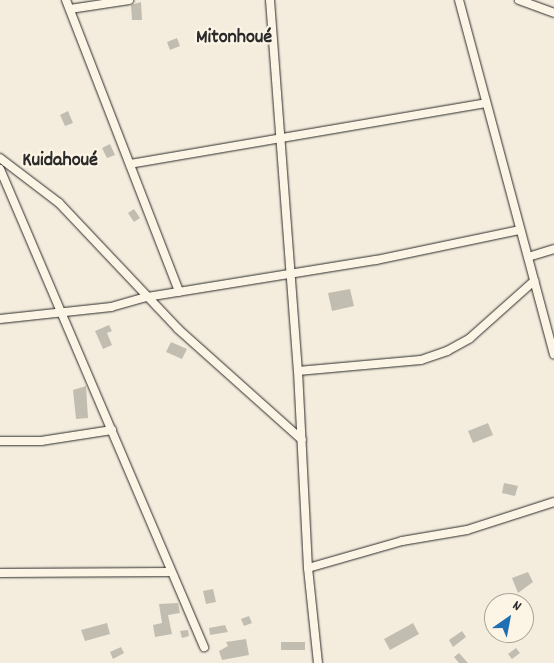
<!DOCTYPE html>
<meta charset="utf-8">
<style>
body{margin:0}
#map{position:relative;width:554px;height:663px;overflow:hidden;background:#f4edde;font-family:Dekko,sans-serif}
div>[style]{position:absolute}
.building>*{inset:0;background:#c2bdb1}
.roads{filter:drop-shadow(0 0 1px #2b2b2b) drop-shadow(0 0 1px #2b2b2b)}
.street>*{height:8px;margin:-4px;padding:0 4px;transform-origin:4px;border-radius:4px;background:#fcf5e5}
span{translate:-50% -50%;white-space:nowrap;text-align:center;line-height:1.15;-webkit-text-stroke:4.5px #fcf5e5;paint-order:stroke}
.quarter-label{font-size:20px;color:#2b2b2b;font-weight:700}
.north{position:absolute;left:484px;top:593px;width:50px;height:50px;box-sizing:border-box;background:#fcf5e5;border:1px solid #a8a49b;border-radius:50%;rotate:33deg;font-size:14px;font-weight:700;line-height:20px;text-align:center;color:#2b2b2b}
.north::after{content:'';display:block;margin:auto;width:18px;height:22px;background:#1f6fb2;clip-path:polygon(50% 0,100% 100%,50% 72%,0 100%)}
</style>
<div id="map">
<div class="building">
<div style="clip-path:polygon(141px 2px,142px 20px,132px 20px,131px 5px)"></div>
<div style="clip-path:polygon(177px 38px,180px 46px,170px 50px,167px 42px)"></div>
<div style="clip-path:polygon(68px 111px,73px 123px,65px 126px,60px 115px)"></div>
<div style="clip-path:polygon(110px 144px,115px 155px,107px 158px,102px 148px)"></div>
<div style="clip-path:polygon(134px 209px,140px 218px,134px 222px,128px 213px)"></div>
<div style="clip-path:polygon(350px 289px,354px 306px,332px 311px,328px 293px)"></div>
<div style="clip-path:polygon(109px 325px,112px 331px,107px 333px,112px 345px,103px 349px,95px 331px)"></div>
<div style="clip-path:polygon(171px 342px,187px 349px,182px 359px,166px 352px)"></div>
<div style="clip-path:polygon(86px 386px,88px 418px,76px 419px,73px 390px)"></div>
<div style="clip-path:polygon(488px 423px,493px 435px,473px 443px,468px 431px)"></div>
<div style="clip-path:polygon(504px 483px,518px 486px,515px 496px,502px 493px)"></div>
<div style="clip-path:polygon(528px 572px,533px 582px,518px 593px,512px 578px)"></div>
<div style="clip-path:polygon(213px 589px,216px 602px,206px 604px,203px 591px)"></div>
<div style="clip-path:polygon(178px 603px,180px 613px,168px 615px,172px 634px,155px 637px,153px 625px,162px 623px,159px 604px)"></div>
<div style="clip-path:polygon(249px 616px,252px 623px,244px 626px,241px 619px)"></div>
<div style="clip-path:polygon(107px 623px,110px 634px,85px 641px,81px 630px)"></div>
<div style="clip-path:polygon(413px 623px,419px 634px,390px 650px,384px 639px)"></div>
<div style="clip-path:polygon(225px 625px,228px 632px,210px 635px,209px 628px)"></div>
<div style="clip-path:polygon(188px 630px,189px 636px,182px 638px,180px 631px)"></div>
<div style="clip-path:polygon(462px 631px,466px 637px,453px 647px,449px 640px)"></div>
<div style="clip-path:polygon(246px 639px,249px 655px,222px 660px,219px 651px,228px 646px,226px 642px)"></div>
<div style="clip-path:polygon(281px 642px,305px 642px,305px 650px,281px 650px)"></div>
<div style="clip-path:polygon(121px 647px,124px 653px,113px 659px,110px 652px)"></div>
<div style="clip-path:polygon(516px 648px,520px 653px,512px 659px,508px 654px)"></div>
<div style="clip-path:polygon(459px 653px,468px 663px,459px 663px,454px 657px)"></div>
</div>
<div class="roads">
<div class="street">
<div style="left:66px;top:0;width:313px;rotate:68.8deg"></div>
<div style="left:270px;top:0;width:372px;rotate:85.7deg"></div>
<div style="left:298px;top:371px;width:197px;rotate:87.1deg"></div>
<div style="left:308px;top:568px;width:96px;rotate:84deg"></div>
<div style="left:459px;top:0;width:367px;rotate:75deg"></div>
<div style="left:519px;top:0;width:37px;rotate:20deg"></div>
<div style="left:70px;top:9px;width:60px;rotate:-8.7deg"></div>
<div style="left:0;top:158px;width:74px;rotate:37.3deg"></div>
<div style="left:59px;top:203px;width:173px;rotate:46.6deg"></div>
<div style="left:178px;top:329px;width:166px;rotate:41.8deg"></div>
<div style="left:130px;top:164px;width:360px;rotate:-9.7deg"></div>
<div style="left:0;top:169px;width:520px;rotate:66.89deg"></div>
<div style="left:528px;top:257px;width:27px;rotate:-17deg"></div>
<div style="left:0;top:319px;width:112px;rotate:-6.2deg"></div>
<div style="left:111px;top:307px;width:37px;rotate:-16deg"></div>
<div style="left:147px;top:297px;width:232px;rotate:-9.2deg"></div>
<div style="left:376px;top:260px;width:147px;rotate:-11.8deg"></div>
<div style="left:298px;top:371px;width:123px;rotate:-5.1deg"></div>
<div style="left:421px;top:360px;width:28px;rotate:-19deg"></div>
<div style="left:447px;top:351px;width:26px;rotate:-29deg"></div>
<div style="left:470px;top:338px;width:86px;rotate:-41.7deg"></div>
<div style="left:0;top:441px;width:41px"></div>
<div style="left:41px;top:441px;width:72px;rotate:-8.8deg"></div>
<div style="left:308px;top:568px;width:98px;rotate:-16deg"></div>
<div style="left:402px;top:541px;width:66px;rotate:-9.6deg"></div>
<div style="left:467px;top:530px;width:91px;rotate:-17.8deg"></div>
<div style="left:0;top:573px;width:171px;rotate:-0.3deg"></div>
</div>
</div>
<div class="quarter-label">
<span style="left:234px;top:38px">Mitonhoué</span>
<span style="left:60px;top:161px">Kuidahoué</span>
</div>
<div class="north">N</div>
</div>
